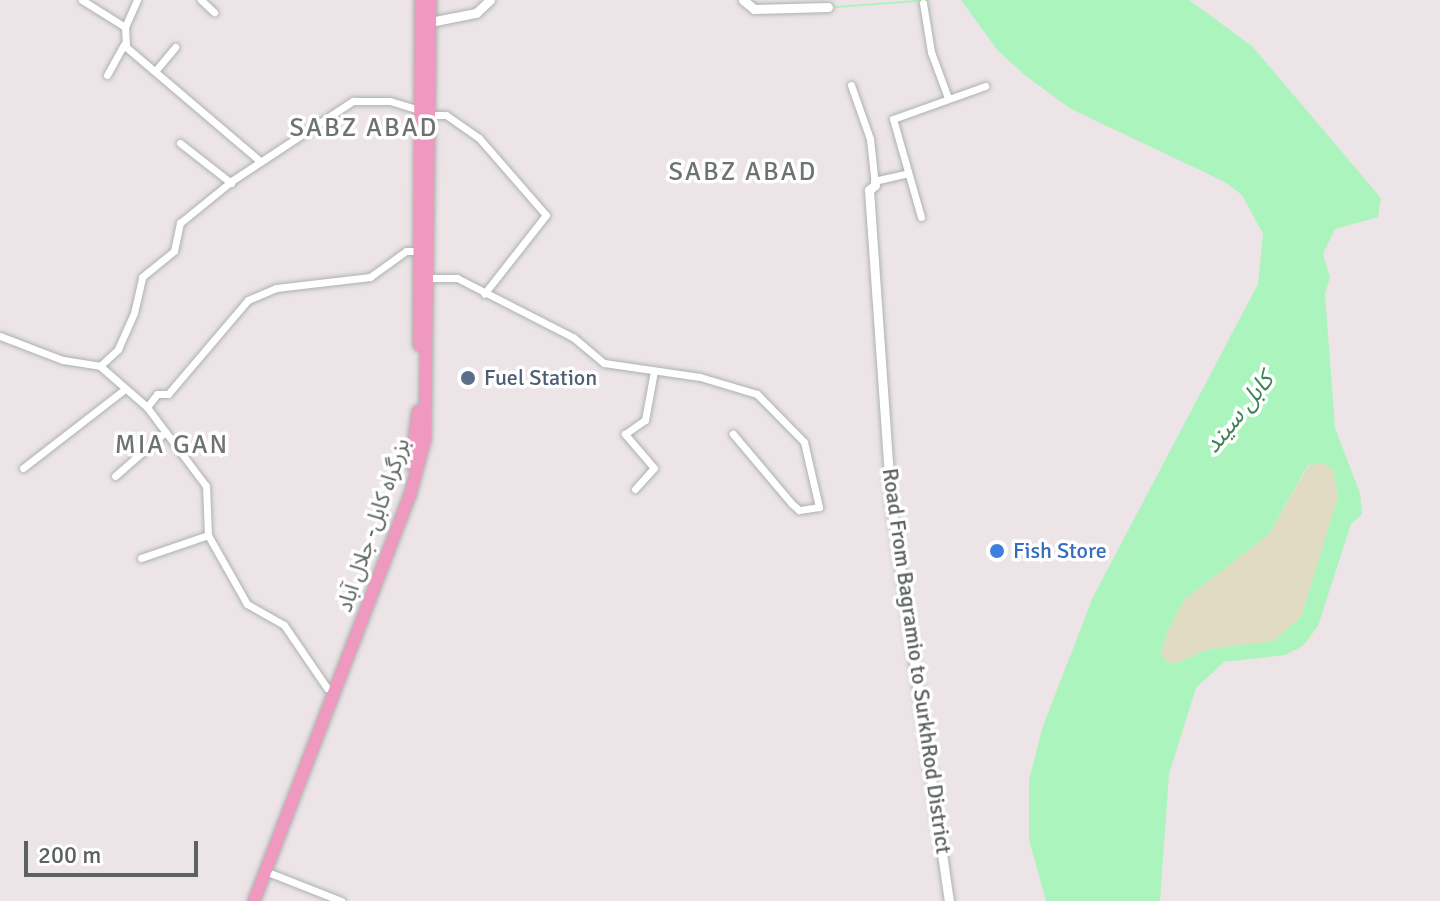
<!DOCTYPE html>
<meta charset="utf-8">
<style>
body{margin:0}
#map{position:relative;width:1440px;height:901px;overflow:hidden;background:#ece4e7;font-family:Signika,"Noto Sans Arabic",sans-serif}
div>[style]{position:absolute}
.green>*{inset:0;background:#e1dbc3}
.water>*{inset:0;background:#acf4bd}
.stream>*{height:2px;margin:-1px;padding:0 1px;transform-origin:1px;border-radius:1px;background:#acf4bd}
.roads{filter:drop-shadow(0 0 2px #adb2af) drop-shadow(0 0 2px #adb2af)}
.street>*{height:7px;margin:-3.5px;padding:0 3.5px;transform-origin:3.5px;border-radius:3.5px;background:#fff}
.secondary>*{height:9px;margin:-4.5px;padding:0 4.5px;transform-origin:4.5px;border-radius:4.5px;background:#fff}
.highway>*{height:12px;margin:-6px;padding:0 6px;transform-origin:6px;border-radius:6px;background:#ef98c0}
.dots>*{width:22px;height:22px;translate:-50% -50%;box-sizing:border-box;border:4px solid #fff;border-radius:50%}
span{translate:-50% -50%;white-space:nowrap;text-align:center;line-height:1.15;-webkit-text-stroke:7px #fff;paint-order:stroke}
.service-label{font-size:22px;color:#4e5e75}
.left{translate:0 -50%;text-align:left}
.street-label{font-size:22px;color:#5c625e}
.shop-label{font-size:22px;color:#366cbe}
.water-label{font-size:24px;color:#3e8354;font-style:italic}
.quarter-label{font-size:26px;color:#6d746f;letter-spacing:2px}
.scale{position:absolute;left:24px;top:841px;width:174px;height:36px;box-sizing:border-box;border:4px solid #5c625e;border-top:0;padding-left:10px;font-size:24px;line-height:28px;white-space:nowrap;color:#5c625e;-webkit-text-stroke:6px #fff;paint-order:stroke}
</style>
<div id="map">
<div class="green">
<div style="clip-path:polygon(1322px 463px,1333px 468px,1338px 498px,1301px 617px,1273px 641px,1209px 649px,1174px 664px,1167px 661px,1161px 654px,1166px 635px,1184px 600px,1269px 534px,1309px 465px)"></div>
</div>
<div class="water">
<div style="clip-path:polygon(evenodd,961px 0,1189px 0,1252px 46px,1381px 198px,1378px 217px,1335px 229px,1323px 254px,1330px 277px,1325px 294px,1335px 428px,1360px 493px,1362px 514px,1351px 524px,1318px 626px,1303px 646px,1285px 655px,1224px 662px,1196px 688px,1169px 774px,1160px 901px,1046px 901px,1029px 840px,1029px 780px,1043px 726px,1093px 597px,1258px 284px,1263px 234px,1242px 195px,1225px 182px,1071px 109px,1026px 76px,998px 51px,961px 0,1322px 463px,1333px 469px,1338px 497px,1301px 617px,1273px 641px,1209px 649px,1174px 664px,1167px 661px,1161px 654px,1166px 635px,1184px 600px,1269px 534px,1308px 465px,1322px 463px)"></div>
</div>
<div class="stream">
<div style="left:836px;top:7px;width:94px;rotate:-4.3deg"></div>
</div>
<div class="roads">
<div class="street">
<div style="left:82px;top:0;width:51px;rotate:32.1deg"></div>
<div style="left:137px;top:0;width:30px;rotate:114deg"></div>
<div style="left:125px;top:27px;width:20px;rotate:87deg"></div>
<div style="left:126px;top:47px;width:177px;rotate:40.4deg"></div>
<div style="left:201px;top:0;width:18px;rotate:43deg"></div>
<div style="left:923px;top:3px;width:50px;rotate:80.7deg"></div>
<div style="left:931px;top:52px;width:49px;rotate:69.7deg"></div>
<div style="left:156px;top:70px;width:30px;rotate:-50deg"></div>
<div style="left:107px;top:75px;width:35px;rotate:-61deg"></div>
<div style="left:851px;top:85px;width:57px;rotate:70.6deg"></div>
<div style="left:870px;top:139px;width:46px;rotate:83.8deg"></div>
<div style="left:430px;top:115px;width:16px"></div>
<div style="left:446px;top:115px;width:40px;rotate:34.9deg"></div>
<div style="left:479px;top:138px;width:102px;rotate:49deg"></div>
<div style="left:546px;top:215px;width:100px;rotate:128.1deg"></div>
<div style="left:180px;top:143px;width:65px;rotate:38.1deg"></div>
<div style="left:874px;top:181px;width:32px;rotate:-13deg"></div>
<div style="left:921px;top:217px;width:102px;rotate:-105.9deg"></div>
<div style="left:893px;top:119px;width:98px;rotate:-19.7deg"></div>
<div style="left:429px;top:278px;width:28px"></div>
<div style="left:457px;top:278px;width:131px;rotate:27.1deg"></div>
<div style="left:574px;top:338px;width:39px;rotate:40deg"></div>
<div style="left:604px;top:363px;width:97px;rotate:8.3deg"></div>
<div style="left:700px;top:377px;width:59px;rotate:16.6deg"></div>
<div style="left:757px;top:394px;width:67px;rotate:45.6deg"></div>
<div style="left:804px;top:442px;width:67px;rotate:77deg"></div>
<div style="left:819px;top:507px;width:20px;rotate:171deg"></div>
<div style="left:799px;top:510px;width:9px;rotate:-139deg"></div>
<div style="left:792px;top:504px;width:92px;rotate:-130.1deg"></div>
<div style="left:0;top:336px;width:67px;rotate:20.9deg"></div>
<div style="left:63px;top:360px;width:37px;rotate:9deg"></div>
<div style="left:100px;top:366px;width:62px;rotate:41.1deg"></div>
<div style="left:100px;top:366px;width:25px;rotate:-43deg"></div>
<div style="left:118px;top:349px;width:39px;rotate:-66deg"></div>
<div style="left:134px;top:313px;width:37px;rotate:-77deg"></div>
<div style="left:142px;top:277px;width:41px;rotate:-39.1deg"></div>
<div style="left:174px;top:251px;width:29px;rotate:-78deg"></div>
<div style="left:180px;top:223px;width:68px;rotate:-39.1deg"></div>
<div style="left:233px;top:180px;width:144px;rotate:-33.4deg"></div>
<div style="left:353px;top:101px;width:37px"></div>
<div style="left:390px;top:101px;width:31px;rotate:17deg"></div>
<div style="left:23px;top:468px;width:129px;rotate:-37.8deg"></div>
<div style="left:115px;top:476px;width:67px;rotate:-41.3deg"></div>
<div style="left:635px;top:489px;width:28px;rotate:-48deg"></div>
<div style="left:654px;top:468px;width:45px;rotate:-130.5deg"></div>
<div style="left:625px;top:434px;width:24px;rotate:-35deg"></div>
<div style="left:645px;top:420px;width:50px;rotate:-79.6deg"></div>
<div style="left:141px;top:558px;width:71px;rotate:-18.9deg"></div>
<div style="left:327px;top:688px;width:76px;rotate:-124.3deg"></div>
<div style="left:284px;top:625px;width:43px;rotate:-150.4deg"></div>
<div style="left:247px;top:604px;width:79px;rotate:-119.5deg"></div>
<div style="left:208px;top:535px;width:49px;rotate:-92.3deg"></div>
<div style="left:206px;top:486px;width:99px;rotate:-126.8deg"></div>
<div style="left:147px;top:407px;width:16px;rotate:-52deg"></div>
<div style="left:157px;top:394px;width:11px"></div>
<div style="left:168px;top:394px;width:123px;rotate:-49.6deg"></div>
<div style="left:248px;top:300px;width:30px;rotate:-23deg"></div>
<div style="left:276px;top:288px;width:95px;rotate:-6.7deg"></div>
<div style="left:370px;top:277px;width:44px;rotate:-35.8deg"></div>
<div style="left:406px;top:251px;width:17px"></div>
<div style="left:265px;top:871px;width:82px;rotate:21.5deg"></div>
</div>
<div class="secondary">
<div style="left:743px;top:0;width:14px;rotate:39deg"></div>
<div style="left:754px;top:9px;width:74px;rotate:-1.5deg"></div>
<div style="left:430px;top:22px;width:47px;rotate:-11.1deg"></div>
<div style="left:476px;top:13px;width:19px;rotate:-43deg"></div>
<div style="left:875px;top:185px;width:8px;rotate:140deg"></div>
<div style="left:869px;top:190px;width:315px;rotate:86deg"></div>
<div style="left:891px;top:504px;width:401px;rotate:81.7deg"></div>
</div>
<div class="highway">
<div style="left:419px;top:345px;width:345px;rotate:-89.7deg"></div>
<div style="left:411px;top:464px;width:53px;rotate:-82.5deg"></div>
<div style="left:254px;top:901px;width:435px;rotate:-69deg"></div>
<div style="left:410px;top:495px;width:58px;rotate:-75deg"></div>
<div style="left:425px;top:439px;width:439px;rotate:-89.3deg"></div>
</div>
</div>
<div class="dots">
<div style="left:468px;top:378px;background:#5c6f8a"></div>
<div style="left:997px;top:551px;background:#3f7fe0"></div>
</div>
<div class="service-label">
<span class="left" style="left:484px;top:378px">Fuel Station</span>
</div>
<div class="street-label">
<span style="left:373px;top:525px;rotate:-71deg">بزرگراه کابل- جلال آباد</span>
<span style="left:917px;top:661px;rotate:82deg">Road From Bagramio to SurkhRod District</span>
</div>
<div class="shop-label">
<span class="left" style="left:1013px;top:551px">Fish Store</span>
</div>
<div class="water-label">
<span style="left:1239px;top:413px;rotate:-51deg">کابل سيند</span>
</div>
<div class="quarter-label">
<span style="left:364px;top:129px">SABZ ABAD</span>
<span style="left:743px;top:173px">SABZ ABAD</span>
<span style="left:172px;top:446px">MIA GAN</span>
</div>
<div class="scale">200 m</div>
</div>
